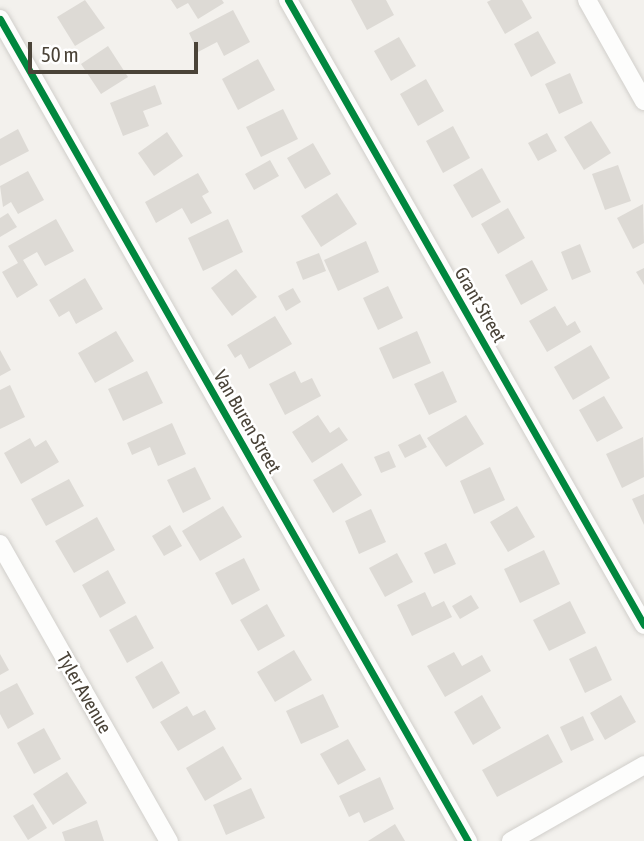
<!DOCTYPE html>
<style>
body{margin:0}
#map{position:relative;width:644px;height:841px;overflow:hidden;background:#f3f1ed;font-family:"Asap Condensed",sans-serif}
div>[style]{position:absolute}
.building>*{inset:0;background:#dddad5}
.roads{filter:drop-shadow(0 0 2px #d1cfcb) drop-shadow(0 0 2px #d1cfcb)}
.minor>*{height:18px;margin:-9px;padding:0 9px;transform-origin:9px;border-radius:9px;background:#fdfdfc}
.cycleway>*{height:7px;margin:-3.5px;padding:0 3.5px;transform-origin:3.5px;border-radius:3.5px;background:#00873e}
span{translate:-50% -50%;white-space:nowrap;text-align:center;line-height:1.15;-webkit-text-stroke:5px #fff;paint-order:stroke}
.street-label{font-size:19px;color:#4a4338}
.scale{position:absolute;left:28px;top:42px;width:170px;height:32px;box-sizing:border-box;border:4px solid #4a4338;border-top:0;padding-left:9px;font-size:21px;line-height:24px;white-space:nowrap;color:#4a4338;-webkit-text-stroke:5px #fff;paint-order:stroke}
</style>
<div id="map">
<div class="building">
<div style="clip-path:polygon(85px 0,105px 28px,75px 46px,57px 17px)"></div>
<div style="clip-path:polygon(171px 0,222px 0,224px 3px,198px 19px,188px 3px,177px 9px)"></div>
<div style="clip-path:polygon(351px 0,386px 0,394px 15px,367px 30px)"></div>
<div style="clip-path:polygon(491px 0,522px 0,532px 18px,505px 34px,487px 2px)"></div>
<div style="clip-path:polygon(233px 10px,250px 42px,224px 56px,217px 42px,198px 52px,189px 33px)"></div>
<div style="clip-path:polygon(538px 31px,556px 63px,531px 77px,514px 44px)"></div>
<div style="clip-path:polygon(399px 37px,416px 66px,391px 81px,374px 51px)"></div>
<div style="clip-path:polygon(108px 46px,128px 77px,101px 94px,81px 64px)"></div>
<div style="clip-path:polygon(258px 59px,275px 90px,238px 110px,222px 79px)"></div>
<div style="clip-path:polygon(570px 73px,583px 103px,559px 114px,545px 84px)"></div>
<div style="clip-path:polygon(426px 79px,444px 111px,418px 126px,400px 94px)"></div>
<div style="clip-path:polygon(155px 85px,162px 104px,143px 111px,149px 126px,123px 136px,110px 103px)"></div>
<div style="clip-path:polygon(283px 109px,298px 139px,261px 157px,246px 127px)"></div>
<div style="clip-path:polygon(591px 121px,611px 153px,584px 170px,564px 137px)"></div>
<div style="clip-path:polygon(453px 126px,470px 158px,443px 173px,426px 141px)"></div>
<div style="clip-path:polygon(18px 129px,29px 151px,0 166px,0 139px)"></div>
<div style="clip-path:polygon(167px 132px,183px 156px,154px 176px,138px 153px)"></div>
<div style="clip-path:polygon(547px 133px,557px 151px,538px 161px,528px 143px)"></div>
<div style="clip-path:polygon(313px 143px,331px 174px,305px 189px,287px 158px)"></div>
<div style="clip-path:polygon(270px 160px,279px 176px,254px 190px,245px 174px)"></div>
<div style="clip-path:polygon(618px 165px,631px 201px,605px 210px,592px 174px)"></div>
<div style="clip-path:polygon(482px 168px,501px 202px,472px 218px,453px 185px)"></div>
<div style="clip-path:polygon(28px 171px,44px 200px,18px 214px,11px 202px,3px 207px,0 186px)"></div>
<div style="clip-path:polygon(198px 173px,209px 192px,202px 196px,212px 213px,191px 224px,182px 208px,156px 223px,145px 202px)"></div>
<div style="clip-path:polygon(337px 193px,357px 224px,321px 247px,301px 216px)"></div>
<div style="clip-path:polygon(643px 204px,644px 243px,633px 249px,617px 218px)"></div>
<div style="clip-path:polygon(508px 208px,525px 238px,498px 254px,481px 224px)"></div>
<div style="clip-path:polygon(8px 213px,17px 227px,0 237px,0 218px)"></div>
<div style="clip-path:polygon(56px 219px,74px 251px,45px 266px,37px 252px,23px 260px,38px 285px,17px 298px,2px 272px,18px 263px,8px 246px)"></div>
<div style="clip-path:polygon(228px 219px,243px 252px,203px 271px,188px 238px)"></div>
<div style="clip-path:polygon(366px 241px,379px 272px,338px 291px,324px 260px)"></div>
<div style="clip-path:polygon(580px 244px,591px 272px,572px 280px,561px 252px)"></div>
<div style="clip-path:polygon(319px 253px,326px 271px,303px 280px,296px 262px)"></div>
<div style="clip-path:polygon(532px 260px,548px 290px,521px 305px,505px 275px)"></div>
<div style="clip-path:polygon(644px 268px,644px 285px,636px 272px)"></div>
<div style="clip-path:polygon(236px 269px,257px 297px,232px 316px,211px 288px)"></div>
<div style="clip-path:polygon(85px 278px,103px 309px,76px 324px,69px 311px,59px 317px,49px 300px)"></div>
<div style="clip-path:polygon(388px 286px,403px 318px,378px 330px,363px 298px)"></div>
<div style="clip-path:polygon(293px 288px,301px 302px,286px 311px,278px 296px)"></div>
<div style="clip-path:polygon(555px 306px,567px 326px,575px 321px,581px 332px,547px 352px,529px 321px)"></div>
<div style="clip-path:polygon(275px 316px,292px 344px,249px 369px,241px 354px,235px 358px,227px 345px)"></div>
<div style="clip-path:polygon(116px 331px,134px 361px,95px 383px,78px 353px)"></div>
<div style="clip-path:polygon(417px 331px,431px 363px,393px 379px,379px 348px)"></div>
<div style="clip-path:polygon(591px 345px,610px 378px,573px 400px,554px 367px)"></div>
<div style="clip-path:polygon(0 350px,11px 370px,0 376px)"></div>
<div style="clip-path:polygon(147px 371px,163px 403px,123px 421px,108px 389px)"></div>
<div style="clip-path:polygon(295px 371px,301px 383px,312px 378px,321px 396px,285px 415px,269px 384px)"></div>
<div style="clip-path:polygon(443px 371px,457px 402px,429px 415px,414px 384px)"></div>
<div style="clip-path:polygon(10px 385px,25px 417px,0 429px,0 390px)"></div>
<div style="clip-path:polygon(604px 396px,623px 428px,597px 442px,579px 410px)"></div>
<div style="clip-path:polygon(318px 415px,330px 433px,339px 427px,348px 440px,312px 463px,292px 432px)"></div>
<div style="clip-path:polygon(466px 415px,484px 444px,446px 467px,427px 438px)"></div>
<div style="clip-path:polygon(172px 423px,186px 454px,158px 466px,150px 447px,132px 455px,127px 443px)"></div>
<div style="clip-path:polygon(420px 434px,427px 447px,405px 458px,398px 445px)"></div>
<div style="clip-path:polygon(643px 437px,644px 477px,622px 488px,606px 454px)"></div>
<div style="clip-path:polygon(30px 438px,35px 447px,46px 440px,59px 462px,21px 484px,4px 453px)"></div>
<div style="clip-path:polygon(389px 451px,396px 467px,381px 473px,374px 457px)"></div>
<div style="clip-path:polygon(342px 463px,362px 495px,333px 513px,313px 480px)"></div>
<div style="clip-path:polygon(195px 467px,211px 499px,183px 513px,167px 480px)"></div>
<div style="clip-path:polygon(490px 467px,505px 500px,474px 514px,460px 481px)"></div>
<div style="clip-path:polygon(69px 479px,84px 506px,46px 526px,31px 499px)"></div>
<div style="clip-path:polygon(644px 494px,644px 525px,632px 499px)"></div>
<div style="clip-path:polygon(223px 506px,242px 537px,200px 561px,182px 531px)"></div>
<div style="clip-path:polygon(517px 506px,535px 537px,508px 552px,490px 522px)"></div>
<div style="clip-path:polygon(371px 509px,386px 542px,359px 554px,345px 521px)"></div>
<div style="clip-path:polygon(97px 517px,115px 550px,74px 573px,55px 541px)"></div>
<div style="clip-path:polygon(170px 525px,182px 546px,164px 556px,152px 536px)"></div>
<div style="clip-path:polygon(446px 543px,456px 564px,434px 574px,424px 553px)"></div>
<div style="clip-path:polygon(544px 550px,560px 584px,520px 603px,504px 569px)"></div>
<div style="clip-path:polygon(397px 553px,413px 582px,385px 597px,369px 568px)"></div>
<div style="clip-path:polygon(244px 558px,260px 590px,232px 605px,215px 573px)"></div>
<div style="clip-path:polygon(108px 570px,126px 603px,100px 618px,82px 585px)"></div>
<div style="clip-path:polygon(425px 592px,432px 607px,444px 601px,452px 617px,412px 636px,397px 605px)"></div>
<div style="clip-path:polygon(471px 595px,479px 608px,460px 619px,452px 606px)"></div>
<div style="clip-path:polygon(570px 601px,586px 633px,549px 651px,533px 620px)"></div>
<div style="clip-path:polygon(267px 604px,285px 636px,258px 651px,240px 620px)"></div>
<div style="clip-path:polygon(136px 615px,154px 648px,127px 663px,109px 630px)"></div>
<div style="clip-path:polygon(596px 646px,612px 680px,585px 693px,569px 659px)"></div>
<div style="clip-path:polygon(294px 650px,312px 680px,275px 702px,257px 672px)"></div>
<div style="clip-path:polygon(454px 652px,462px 666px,482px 655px,491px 671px,445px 697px,427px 666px)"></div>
<div style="clip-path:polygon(0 654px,9px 670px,0 675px)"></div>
<div style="clip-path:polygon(162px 661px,180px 693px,153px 709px,135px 677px)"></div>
<div style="clip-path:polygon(17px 683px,34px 714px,8px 729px,0 714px,0 692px)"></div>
<div style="clip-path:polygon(323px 694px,339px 727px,301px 744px,286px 711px)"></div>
<div style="clip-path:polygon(482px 695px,501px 728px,473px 745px,454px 712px)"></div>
<div style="clip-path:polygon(621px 695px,636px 722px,605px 740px,590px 713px)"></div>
<div style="clip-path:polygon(187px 706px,193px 716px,205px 710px,216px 729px,178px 751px,160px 722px)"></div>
<div style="clip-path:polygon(583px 716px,594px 740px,571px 751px,560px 727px)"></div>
<div style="clip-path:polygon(44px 728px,61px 759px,34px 774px,17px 743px)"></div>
<div style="clip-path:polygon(548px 734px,563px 762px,497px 797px,482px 770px)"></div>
<div style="clip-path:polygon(348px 739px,366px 770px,338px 785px,320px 754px)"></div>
<div style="clip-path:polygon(223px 746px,242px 779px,205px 801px,186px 768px)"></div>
<div style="clip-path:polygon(67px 772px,87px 803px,53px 825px,33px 794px)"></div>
<div style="clip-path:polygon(380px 777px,394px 809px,364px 823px,359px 812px,349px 817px,339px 796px)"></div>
<div style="clip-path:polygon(251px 788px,265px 818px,226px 835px,213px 805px)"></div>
<div style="clip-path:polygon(33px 804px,47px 828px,28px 840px,13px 816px)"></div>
<div style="clip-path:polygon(97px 820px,104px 841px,65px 841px,62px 832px)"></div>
<div style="clip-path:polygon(395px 824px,405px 841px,368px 841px)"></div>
</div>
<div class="roads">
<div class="minor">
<div style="left:288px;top:0;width:719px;rotate:60.33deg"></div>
<div style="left:587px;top:0;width:116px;rotate:60.6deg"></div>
<div style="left:0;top:19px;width:946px;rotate:60.35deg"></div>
<div style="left:0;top:544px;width:342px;rotate:60.4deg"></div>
<div style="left:511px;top:841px;width:153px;rotate:-29.7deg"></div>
</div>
</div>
<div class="cycleway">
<div style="left:288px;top:0;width:719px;rotate:60.33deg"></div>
<div style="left:0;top:19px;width:946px;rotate:60.35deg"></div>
</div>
<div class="street-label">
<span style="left:480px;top:305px;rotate:60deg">Grant Street</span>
<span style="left:247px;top:422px;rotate:60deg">Van Buren Street</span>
<span style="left:84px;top:693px;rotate:60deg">Tyler Avenue</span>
</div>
<div class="scale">50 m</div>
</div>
